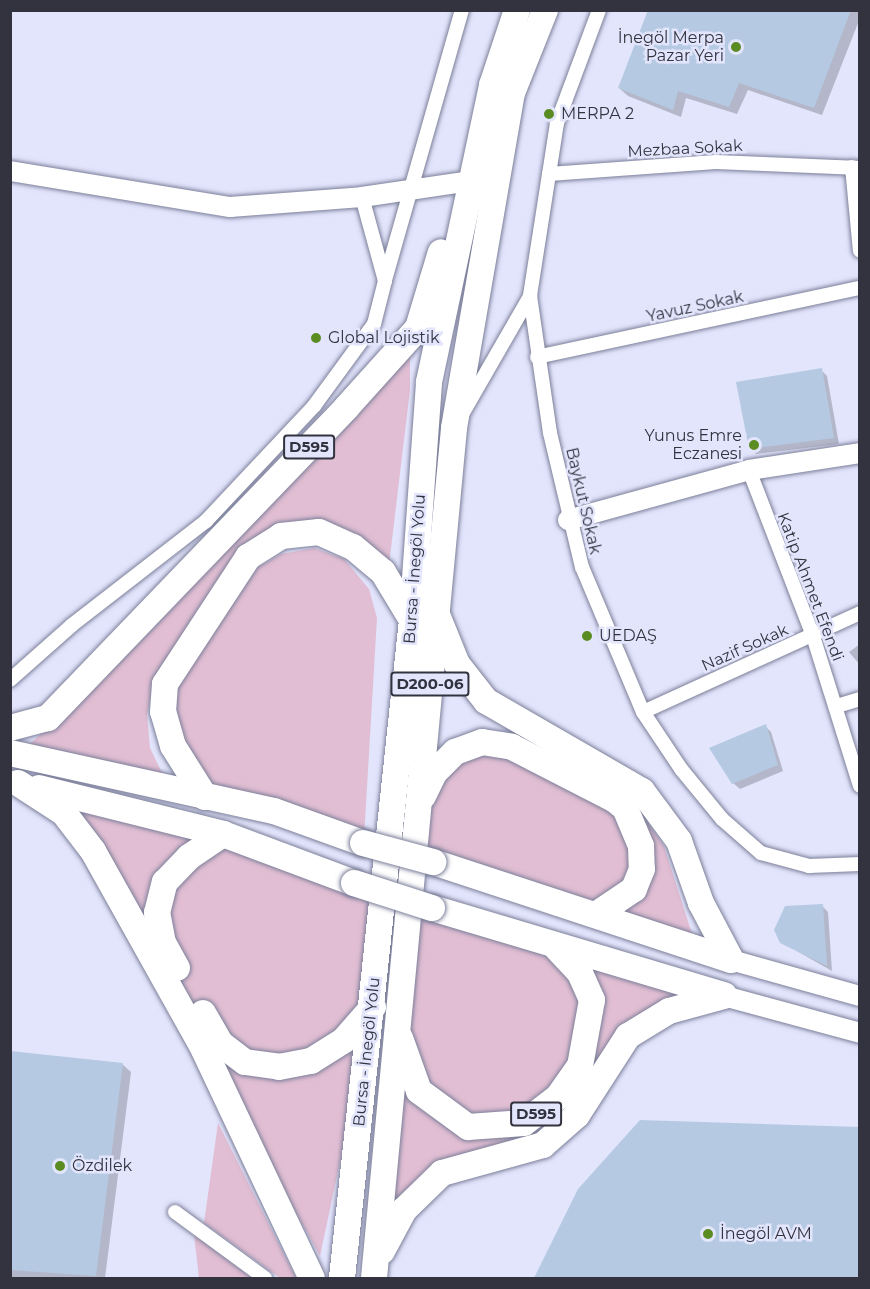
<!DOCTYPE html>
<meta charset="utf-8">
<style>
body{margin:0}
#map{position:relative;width:870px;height:1289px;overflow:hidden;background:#e2e5fc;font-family:Montserrat,sans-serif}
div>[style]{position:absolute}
.green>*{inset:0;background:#e1bed3}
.shadow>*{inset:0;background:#0003}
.building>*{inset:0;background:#b5cae2}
.roads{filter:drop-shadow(0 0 2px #7c7f99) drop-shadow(0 0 2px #7c7f99)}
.street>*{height:14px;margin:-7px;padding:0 7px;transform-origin:7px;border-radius:7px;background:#fff}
.secondary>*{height:20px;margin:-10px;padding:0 10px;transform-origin:10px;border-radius:10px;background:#fff}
.highway>*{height:26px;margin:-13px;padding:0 13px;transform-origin:13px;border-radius:13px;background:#fff}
.bridges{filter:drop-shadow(0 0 2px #7c7f99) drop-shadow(0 0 2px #7c7f99)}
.highway-bridge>*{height:26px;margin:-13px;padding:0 13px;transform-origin:13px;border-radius:13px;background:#fff}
.dots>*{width:16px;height:16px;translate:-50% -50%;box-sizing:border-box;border:3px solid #e2e5fc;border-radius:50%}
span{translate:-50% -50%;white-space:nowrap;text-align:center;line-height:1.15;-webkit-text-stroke:5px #e2e5fc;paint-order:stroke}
.shield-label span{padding:2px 4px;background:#e2e5fc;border:2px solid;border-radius:4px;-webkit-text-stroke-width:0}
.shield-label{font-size:15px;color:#32333f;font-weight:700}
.poi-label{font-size:16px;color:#32333f}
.right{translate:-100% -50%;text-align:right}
.left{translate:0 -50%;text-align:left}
.street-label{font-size:16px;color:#32333f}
.frame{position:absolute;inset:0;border:12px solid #32333f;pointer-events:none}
</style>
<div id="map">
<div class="green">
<div style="clip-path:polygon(410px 349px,410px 390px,388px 573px,322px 524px,282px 522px,242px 548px,155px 675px,147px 715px,150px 748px,165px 779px,30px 744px,107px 670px)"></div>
<div style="clip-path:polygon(314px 548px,344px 559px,369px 589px,377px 618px,364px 838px,211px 789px,183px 745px,172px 714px,173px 686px,257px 568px,281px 554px)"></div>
<div style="clip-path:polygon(482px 742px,615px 800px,642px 869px,597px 914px,413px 856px,420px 802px)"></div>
<div style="clip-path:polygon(18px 783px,382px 892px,373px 1007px,320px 1256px,93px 851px)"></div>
<div style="clip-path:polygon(630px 809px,648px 823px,664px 846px,693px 937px,618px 917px,642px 891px)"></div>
<div style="clip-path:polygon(408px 900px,724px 996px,669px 1011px,543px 1145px,441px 1173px,376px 1262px)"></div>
<div style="clip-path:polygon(218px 1123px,296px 1278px,280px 1278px,204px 1223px)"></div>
<div style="clip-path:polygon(194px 1235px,252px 1278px,199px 1278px)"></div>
</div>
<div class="shadow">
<div style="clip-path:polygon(649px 10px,860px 10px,860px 18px,822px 115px,748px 90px,737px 114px,686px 98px,681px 117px,628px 96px,619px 88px)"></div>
<div style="clip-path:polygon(821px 370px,827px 376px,839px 444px,756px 454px,750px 448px)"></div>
<div style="clip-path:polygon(860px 644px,860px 665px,849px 652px)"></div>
<div style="clip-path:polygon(765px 726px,771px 732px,783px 771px,740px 789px,733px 783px)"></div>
<div style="clip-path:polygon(822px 906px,828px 912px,832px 971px,781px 942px)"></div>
<div style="clip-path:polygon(10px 1053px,122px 1064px,131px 1072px,105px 1278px,10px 1277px)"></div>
<div style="clip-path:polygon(860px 1129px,860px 1278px,535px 1278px,579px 1190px)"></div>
</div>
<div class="building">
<div style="clip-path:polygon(648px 10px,851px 10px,814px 108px,739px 83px,729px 107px,678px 91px,673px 110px,618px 88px)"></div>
<div style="clip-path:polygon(822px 368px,834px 438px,749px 449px,736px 382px)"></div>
<div style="clip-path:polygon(766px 724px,778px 765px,732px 784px,709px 748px)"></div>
<div style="clip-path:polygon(823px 904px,827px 966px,780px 943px,774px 930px,785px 906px)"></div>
<div style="clip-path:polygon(10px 1051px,123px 1063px,96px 1276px,10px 1270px)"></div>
<div style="clip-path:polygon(640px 1120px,860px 1127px,860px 1278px,534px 1278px,578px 1189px)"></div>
</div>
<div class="roads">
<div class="street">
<div style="left:599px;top:10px;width:121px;rotate:110.4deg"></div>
<div style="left:557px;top:123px;width:175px;rotate:98.9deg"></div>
<div style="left:530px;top:296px;width:138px;rotate:81.7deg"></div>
<div style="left:550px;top:433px;width:138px;rotate:76.6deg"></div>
<div style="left:582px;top:567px;width:157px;rotate:67.2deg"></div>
<div style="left:643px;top:712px;width:69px;rotate:56.3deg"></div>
<div style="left:681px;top:769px;width:65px;rotate:50.6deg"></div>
<div style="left:722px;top:819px;width:52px;rotate:41.1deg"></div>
<div style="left:761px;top:853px;width:50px;rotate:15.2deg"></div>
<div style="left:809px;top:866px;width:51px;rotate:-2.2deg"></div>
<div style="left:852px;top:167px;width:84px;rotate:84.6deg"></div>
<div style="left:549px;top:174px;width:167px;rotate:-4.1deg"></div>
<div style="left:716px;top:162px;width:144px;rotate:2.4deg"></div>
<div style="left:385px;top:280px;width:281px;rotate:-74.1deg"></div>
<div style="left:537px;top:357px;width:330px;rotate:-12.1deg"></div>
<div style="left:464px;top:411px;width:133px;rotate:-60.1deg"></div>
<div style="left:749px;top:470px;width:178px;rotate:68.9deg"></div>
<div style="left:813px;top:636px;width:157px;rotate:72.6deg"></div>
<div style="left:10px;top:680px;width:83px;rotate:-41.6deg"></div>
<div style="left:72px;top:625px;width:170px;rotate:-37.8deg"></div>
<div style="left:206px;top:521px;width:158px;rotate:-46.8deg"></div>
<div style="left:314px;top:406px;width:102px;rotate:-53.8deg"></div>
<div style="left:374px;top:324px;width:44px;rotate:-75.7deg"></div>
<div style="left:385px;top:281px;width:87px;rotate:-105.3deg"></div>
<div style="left:837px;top:706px;width:24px;rotate:-17deg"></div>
<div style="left:643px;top:712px;width:239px;rotate:-24.5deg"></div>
<div style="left:175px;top:1212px;width:112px;rotate:36.3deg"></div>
</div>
<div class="secondary">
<div style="left:10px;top:171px;width:223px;rotate:9.3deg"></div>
<div style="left:230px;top:207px;width:132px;rotate:-4.3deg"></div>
<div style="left:362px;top:197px;width:102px;rotate:-8.4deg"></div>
<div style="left:568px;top:520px;width:188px;rotate:-15.4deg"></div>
<div style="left:749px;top:470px;width:112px;rotate:-8.7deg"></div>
<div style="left:731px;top:960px;width:134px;rotate:15.6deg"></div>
<div style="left:724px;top:996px;width:141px;rotate:15.2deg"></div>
</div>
<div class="highway">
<div style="left:438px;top:617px;width:51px;rotate:68deg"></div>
<div style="left:457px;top:664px;width:47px;rotate:51.9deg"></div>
<div style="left:486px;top:701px;width:180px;rotate:30deg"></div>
<div style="left:642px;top:791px;width:62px;rotate:53.5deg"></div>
<div style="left:679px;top:841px;width:66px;rotate:70.5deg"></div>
<div style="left:701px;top:903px;width:64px;rotate:62.2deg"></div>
<div style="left:10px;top:728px;width:39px;rotate:-15deg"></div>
<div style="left:48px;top:718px;width:430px;rotate:-46.1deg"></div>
<div style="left:346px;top:408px;width:108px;rotate:-48deg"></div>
<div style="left:418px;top:328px;width:79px;rotate:-73.2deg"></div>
<div style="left:10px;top:753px;width:270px;rotate:12.4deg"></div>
<div style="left:274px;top:811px;width:95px;rotate:19.8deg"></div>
<div style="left:18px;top:783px;width:55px;rotate:33.1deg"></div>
<div style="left:64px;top:813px;width:48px;rotate:52.7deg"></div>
<div style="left:93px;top:851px;width:228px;rotate:60.8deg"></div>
<div style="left:204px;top:1050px;width:252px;rotate:64.7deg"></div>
<div style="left:39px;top:788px;width:190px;rotate:14deg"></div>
<div style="left:223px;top:834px;width:140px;rotate:20.5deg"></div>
<div style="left:423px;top:796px;width:25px;rotate:-64deg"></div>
<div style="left:434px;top:773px;width:30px;rotate:-45deg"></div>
<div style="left:455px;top:752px;width:29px;rotate:-20deg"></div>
<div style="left:482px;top:742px;width:30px;rotate:9deg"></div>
<div style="left:512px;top:747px;width:116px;rotate:27.2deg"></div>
<div style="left:615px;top:800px;width:13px;rotate:39deg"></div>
<div style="left:625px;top:808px;width:41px;rotate:67.2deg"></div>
<div style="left:641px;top:846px;width:23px;rotate:88deg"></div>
<div style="left:642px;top:869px;width:22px;rotate:112deg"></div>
<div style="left:634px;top:889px;width:45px;rotate:146deg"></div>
<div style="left:205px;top:797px;width:60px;rotate:-122.1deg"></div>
<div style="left:173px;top:746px;width:35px;rotate:-106deg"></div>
<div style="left:163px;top:712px;width:28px;rotate:-86deg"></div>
<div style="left:165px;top:684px;width:152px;rotate:-56.8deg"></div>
<div style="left:248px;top:557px;width:39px;rotate:-32deg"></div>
<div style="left:281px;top:536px;width:38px;rotate:-6deg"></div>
<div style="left:319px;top:532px;width:37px;rotate:24deg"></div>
<div style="left:353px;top:547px;width:39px;rotate:40deg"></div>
<div style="left:383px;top:572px;width:56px;rotate:58.9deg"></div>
<div style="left:433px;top:862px;width:314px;rotate:18.2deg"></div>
<div style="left:432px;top:908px;width:305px;rotate:16.6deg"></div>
<div style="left:177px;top:968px;width:29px;rotate:-119deg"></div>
<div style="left:163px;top:943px;width:31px;rotate:-101deg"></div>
<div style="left:157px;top:913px;width:32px;rotate:-76deg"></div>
<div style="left:165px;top:882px;width:35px;rotate:-46deg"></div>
<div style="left:189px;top:857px;width:41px;rotate:-34.1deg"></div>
<div style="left:203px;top:1013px;width:36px;rotate:60deg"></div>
<div style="left:221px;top:1044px;width:30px;rotate:37deg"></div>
<div style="left:245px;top:1062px;width:34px;rotate:8deg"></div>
<div style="left:279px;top:1067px;width:33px;rotate:-11deg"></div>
<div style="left:311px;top:1061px;width:39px;rotate:-32deg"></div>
<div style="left:344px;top:1040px;width:44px;rotate:-48.7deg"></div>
<div style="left:400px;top:1038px;width:56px;rotate:70.3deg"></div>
<div style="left:419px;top:1091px;width:61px;rotate:36.3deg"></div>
<div style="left:468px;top:1127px;width:56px;rotate:-4.1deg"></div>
<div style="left:524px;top:1123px;width:43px;rotate:-37.4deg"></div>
<div style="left:558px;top:1097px;width:38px;rotate:-55deg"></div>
<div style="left:580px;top:1066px;width:67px;rotate:-79.7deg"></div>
<div style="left:592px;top:1000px;width:30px;rotate:-114deg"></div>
<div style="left:580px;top:973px;width:34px;rotate:-133deg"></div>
<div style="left:382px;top:1251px;width:47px;rotate:-61.8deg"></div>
<div style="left:404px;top:1210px;width:53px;rotate:-44.2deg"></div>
<div style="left:442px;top:1173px;width:105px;rotate:-15.5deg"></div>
<div style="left:543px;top:1145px;width:45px;rotate:-41.4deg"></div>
<div style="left:577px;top:1115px;width:94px;rotate:-57.2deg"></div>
<div style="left:628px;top:1036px;width:48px;rotate:-31.4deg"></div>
<div style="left:669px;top:1011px;width:57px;rotate:-15.3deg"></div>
<div style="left:342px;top:1278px;width:662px;rotate:-83.93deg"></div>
<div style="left:412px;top:620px;width:239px;rotate:-85.9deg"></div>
<div style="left:429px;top:382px;width:304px;rotate:-78deg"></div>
<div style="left:492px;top:85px;width:79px;rotate:-71.6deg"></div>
<div style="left:374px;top:1278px;width:854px;rotate:-84.62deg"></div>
<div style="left:454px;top:428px;width:340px;rotate:-80.2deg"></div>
<div style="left:512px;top:93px;width:89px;rotate:-68.3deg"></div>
</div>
</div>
<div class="bridges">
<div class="highway-bridge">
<div style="left:363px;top:843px;width:73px;rotate:15.2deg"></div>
<div style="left:354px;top:883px;width:82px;rotate:17.8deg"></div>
</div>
</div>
<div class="dots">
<div style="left:736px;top:47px;background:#5b8c22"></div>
<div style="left:549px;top:114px;background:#5b8c22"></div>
<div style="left:316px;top:338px;background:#5b8c22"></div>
<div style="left:754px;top:445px;background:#5b8c22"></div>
<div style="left:587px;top:636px;background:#5b8c22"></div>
<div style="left:60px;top:1166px;background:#5b8c22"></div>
<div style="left:708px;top:1234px;background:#5b8c22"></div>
</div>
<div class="shield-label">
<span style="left:309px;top:447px">D595</span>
<span style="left:430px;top:684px">D200-06</span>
<span style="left:536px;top:1114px">D595</span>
</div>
<div class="poi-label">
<span class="right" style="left:724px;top:47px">İnegöl Merpa<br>Pazar Yeri</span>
<span class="left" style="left:561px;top:114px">MERPA 2</span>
<span class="left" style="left:328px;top:338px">Global Lojistik</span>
<span class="right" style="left:742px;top:445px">Yunus Emre<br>Eczanesi</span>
<span class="left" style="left:599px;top:636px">UEDAŞ</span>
<span class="left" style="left:72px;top:1166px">Özdilek</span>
<span class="left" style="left:720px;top:1234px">İnegöl AVM</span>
</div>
<div class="street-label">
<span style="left:685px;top:149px;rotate:-3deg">Mezbaa Sokak</span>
<span style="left:695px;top:307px;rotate:-12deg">Yavuz Sokak</span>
<span style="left:583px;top:501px;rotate:77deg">Baykut Sokak</span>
<span style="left:415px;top:569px;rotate:-86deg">Bursa - İnegöl Yolu</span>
<span style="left:810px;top:587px;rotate:69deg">Katip Ahmet Efendi</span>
<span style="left:745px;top:648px;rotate:-24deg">Nazif Sokak</span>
<span style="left:367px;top:1052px;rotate:-84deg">Bursa - İnegöl Yolu</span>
</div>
<div class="frame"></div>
</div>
